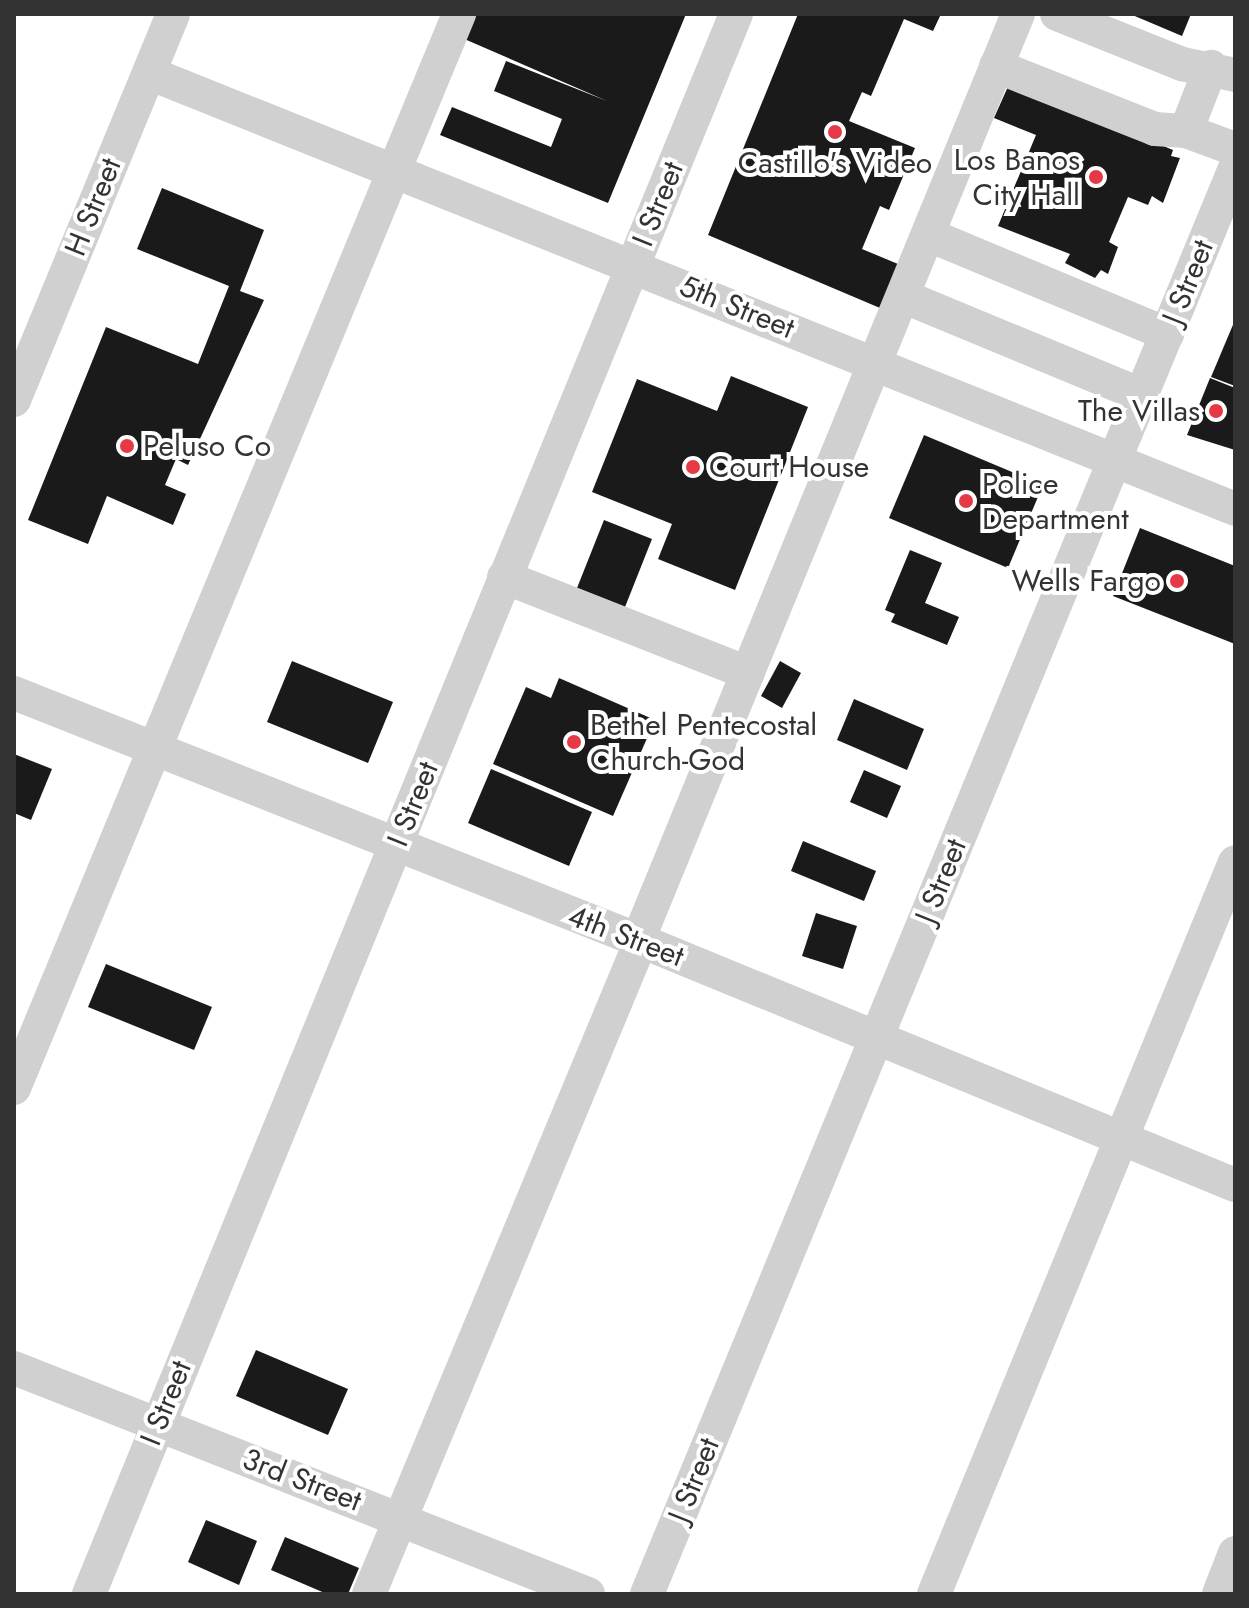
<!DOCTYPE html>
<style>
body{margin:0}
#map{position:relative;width:1249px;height:1608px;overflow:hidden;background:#fff;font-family:Jost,sans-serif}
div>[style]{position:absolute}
.building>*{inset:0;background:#1a1a1a}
.minor>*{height:34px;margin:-17px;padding:0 17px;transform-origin:17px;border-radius:17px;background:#d0d0d0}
.dots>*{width:22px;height:22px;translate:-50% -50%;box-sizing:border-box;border:4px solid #fff;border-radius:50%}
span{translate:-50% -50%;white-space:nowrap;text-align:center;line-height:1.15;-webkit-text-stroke:8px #fff;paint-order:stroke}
.poi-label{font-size:30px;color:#333}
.right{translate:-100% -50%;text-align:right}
.left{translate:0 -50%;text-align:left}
.street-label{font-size:30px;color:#333}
.frame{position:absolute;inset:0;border:16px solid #333;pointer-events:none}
</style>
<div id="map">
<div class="building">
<div style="clip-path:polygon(472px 14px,686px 14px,608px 203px,440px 135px,452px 107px,551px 147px,562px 119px,494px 91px,506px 61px,607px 101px,462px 38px)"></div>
<div style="clip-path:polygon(798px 14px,941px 14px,933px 31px,904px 19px,871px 96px,862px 92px,849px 121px,915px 148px,889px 210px,880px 206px,862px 249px,898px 264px,880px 308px,708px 235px)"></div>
<div style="clip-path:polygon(1130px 14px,1191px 14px,1182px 36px)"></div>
<div style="clip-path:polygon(1010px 82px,1173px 150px,1171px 156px,1180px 158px,1163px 203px,1152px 196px,1148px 205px,1128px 197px,1109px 242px,1118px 247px,1108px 274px,1101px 270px,1095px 278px,1065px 263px,1070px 254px,998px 226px,1036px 135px,994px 118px)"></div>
<div style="clip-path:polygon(162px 188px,264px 230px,240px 291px,264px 300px,188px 465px,176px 459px,165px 485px,186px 494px,173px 525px,107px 496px,88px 544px,28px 520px,106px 327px,198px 364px,229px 286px,137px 249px)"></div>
<div style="clip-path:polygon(1235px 320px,1235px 386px,1211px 377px)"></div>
<div style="clip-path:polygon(731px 376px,808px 407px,735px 590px,658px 559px,672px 524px,592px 492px,637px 379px,717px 411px)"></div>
<div style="clip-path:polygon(1210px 378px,1235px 388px,1235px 450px,1187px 435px)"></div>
<div style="clip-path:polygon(924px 435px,1043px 485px,1008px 568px,889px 518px)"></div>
<div style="clip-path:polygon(604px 520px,652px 539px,625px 607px,577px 588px)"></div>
<div style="clip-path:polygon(1140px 528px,1235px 566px,1235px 644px,1113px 596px)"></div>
<div style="clip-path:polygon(910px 550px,942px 563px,925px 603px,959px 617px,947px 645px,891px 622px,895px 614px,885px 610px)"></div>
<div style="clip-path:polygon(292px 661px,393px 702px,368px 763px,267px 722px)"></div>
<div style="clip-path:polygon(780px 661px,801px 673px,782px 708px,761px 696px)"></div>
<div style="clip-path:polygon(559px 678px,655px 720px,613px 816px,493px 764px,526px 687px,551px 698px)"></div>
<div style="clip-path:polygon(854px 699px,924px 729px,907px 770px,837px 740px)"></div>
<div style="clip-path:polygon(14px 754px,52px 769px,31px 820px,14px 813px)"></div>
<div style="clip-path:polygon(491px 769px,592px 812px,569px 866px,468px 823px)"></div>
<div style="clip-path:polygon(864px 770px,901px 786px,887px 818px,850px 802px)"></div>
<div style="clip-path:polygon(803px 841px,876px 871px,864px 901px,791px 871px)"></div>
<div style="clip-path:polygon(816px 913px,857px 926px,843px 969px,802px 956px)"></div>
<div style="clip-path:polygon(106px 964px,212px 1007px,194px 1050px,88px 1007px)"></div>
<div style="clip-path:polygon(256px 1350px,348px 1389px,328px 1435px,236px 1396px)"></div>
<div style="clip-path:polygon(206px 1520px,257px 1541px,239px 1585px,188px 1562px)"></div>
<div style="clip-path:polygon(285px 1537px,359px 1568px,348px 1594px,327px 1594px,271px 1570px)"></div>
</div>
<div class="minor">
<div style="left:1057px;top:14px;width:135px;rotate:21.8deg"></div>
<div style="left:1182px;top:64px;width:54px;rotate:11.7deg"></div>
<div style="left:996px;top:66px;width:171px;rotate:21.6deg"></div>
<div style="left:1155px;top:129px;width:31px;rotate:4deg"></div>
<div style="left:1186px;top:131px;width:52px;rotate:20.2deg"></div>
<div style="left:149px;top:73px;width:1170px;rotate:21.87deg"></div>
<div style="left:1186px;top:131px;width:69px;rotate:-68.7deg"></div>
<div style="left:929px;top:235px;width:258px;rotate:22.6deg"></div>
<div style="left:905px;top:297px;width:256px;rotate:22.5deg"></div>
<div style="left:14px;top:400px;width:417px;rotate:-67.6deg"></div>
<div style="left:504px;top:577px;width:262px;rotate:21.5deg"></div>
<div style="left:14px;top:693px;width:674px;rotate:21.58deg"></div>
<div style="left:641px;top:941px;width:642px;rotate:22.33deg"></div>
<div style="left:638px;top:940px;width:1001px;rotate:-67.69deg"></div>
<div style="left:14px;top:1088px;width:1163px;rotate:-67.49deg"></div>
<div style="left:14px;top:1368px;width:617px;rotate:21.49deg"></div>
<div style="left:89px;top:1594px;width:1707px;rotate:-67.73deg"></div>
<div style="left:369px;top:1594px;width:707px;rotate:-67.39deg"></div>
<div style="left:647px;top:1594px;width:1542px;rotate:-67.59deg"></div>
<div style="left:934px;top:1594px;width:791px;rotate:-67.65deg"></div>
<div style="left:1219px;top:1594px;width:44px;rotate:-68.7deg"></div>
</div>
<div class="dots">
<div style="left:835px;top:132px;background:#e63946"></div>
<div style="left:1096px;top:177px;background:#e63946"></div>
<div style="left:1216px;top:411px;background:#e63946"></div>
<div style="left:127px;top:446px;background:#e63946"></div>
<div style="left:693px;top:467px;background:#e63946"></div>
<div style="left:966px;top:501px;background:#e63946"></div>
<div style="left:1177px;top:581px;background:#e63946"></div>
<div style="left:574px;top:742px;background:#e63946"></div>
</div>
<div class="poi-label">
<span class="right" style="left:1080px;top:177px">Los Banos<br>City Hall</span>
<span style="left:835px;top:163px">Castillo's Video</span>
<span class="right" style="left:1200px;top:411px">The Villas</span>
<span class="left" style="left:143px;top:446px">Peluso Co</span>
<span class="left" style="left:709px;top:467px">Court House</span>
<span class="left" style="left:982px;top:501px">Police<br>Department</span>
<span class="right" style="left:1161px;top:581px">Wells Fargo</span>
<span class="left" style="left:590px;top:742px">Bethel Pentecostal<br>Church-God</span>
</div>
<div class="street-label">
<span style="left:658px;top:204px;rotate:-68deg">I Street</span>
<span style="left:93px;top:207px;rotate:-68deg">H Street</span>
<span style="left:1188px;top:282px;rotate:-68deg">J Street</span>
<span style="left:737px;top:307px;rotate:22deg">5th Street</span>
<span style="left:413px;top:804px;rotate:-68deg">I Street</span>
<span style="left:941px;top:881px;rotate:-68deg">J Street</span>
<span style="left:626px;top:936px;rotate:21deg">4th Street</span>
<span style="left:166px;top:1403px;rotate:-68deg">I Street</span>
<span style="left:302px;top:1480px;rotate:21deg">3rd Street</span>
<span style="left:694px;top:1480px;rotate:-68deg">J Street</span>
</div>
<div class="frame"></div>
</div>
